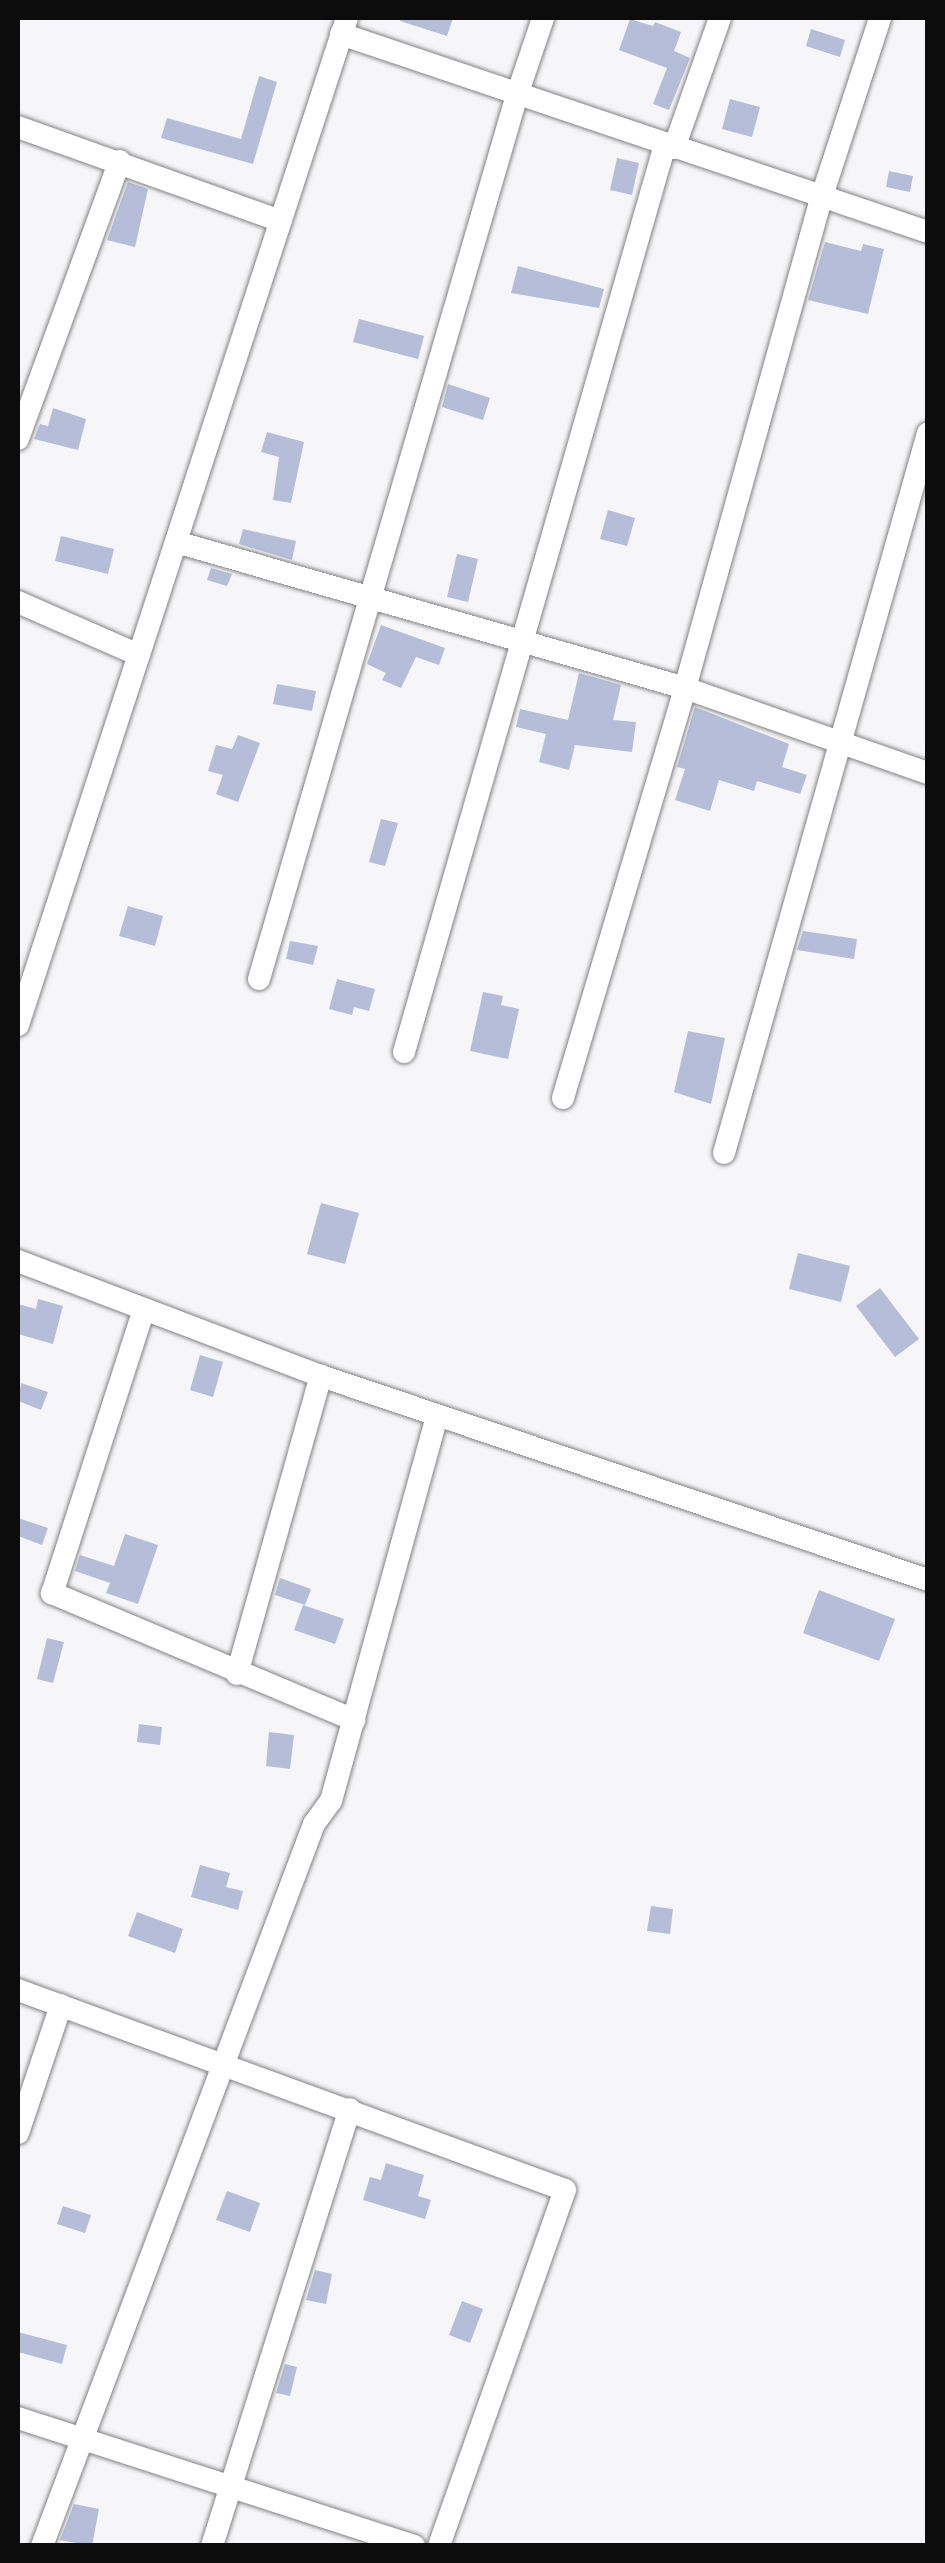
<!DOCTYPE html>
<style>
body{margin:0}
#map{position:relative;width:945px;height:2563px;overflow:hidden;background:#f6f6f8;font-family:"Playfair Display",serif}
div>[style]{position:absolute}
.building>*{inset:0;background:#b5bdd9}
.roads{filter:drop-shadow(0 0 2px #818283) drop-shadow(0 0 2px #818283)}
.minor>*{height:22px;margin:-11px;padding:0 11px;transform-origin:11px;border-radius:11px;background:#fff}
span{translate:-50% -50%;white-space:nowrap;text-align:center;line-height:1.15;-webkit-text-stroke:9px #f6f6f8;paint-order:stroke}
.frame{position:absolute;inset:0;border:20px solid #0c0c0d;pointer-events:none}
</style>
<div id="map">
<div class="building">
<div style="clip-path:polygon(401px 18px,453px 18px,447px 36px,400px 21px)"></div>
<div style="clip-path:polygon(630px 19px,653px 26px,655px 22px,681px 32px,674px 51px,690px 58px,669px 110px,653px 104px,667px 68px,619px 50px)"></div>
<div style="clip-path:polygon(811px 29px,845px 40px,840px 57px,806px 46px)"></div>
<div style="clip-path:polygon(259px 76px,277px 82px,253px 164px,161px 138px,167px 118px,241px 139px)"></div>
<div style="clip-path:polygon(730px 99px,760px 107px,752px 137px,722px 129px)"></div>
<div style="clip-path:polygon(617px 158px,639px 163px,632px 195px,610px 190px)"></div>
<div style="clip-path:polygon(889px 171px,913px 176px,910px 192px,886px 187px)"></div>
<div style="clip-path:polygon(128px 182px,148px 189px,135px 247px,107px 240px)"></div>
<div style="clip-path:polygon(825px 242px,861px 251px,863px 244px,884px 249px,868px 314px,808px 300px)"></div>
<div style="clip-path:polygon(518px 266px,604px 289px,599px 308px,511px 293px)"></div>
<div style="clip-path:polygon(359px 319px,424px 336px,418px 359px,353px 342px)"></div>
<div style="clip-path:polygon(448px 384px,490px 398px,483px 420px,442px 407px)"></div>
<div style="clip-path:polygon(53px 408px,86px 419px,78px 450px,34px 439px,40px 424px,48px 426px)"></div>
<div style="clip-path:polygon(267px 432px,304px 442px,291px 503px,273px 500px,279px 457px,261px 452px)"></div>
<div style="clip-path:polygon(608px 510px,635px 518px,627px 546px,600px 539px)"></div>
<div style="clip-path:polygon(243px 529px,296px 541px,292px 560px,239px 544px)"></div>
<div style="clip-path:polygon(61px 536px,114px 549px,108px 574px,55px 561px)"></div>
<div style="clip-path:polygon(457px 554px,478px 559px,468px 602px,447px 597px)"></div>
<div style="clip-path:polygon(211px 568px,232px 574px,227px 586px,207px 580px)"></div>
<div style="clip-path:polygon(381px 625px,445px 648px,439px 665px,416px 657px,401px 688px,382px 680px,386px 673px,367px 664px)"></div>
<div style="clip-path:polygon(579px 673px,621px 685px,613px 720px,636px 722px,632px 752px,575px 745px,569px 770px,539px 762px,546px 734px,516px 727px,520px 709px,568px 720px)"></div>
<div style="clip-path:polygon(277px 684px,316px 691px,312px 711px,273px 704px)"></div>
<div style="clip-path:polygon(695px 707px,789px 744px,782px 767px,807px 775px,800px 794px,757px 781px,754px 791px,719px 780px,710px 811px,675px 800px,685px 769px,677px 767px)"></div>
<div style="clip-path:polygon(238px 735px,260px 743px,238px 802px,216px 794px,223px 775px,208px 771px,216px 745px,232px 749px)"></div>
<div style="clip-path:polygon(381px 819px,398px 823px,385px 866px,369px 862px)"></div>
<div style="clip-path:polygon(128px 906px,163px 916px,155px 946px,119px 936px)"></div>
<div style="clip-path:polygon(803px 931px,857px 939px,854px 959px,797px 950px)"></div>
<div style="clip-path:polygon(290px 941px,318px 946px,313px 965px,286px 959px)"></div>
<div style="clip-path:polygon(337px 979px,375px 989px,369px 1011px,354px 1007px,352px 1015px,329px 1009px)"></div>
<div style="clip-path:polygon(483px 992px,503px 996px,501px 1005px,519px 1009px,508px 1059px,470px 1051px)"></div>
<div style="clip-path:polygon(688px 1031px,725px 1038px,711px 1104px,674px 1092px)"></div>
<div style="clip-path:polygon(321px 1203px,359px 1213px,345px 1264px,307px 1254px)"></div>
<div style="clip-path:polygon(798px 1253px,850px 1266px,841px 1302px,789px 1289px)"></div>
<div style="clip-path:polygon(880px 1288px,919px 1339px,895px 1357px,856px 1306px)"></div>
<div style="clip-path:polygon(38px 1299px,63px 1306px,53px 1344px,18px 1334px,18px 1304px,36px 1309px)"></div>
<div style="clip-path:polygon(200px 1355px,223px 1362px,213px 1397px,190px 1390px)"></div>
<div style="clip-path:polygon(21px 1383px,48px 1392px,41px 1410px,18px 1401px)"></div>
<div style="clip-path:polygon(18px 1518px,48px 1528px,42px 1545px,18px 1536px)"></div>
<div style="clip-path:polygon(125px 1534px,158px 1545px,138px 1604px,106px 1593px,110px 1583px,75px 1571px,80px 1555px,114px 1566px)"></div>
<div style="clip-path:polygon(280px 1578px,311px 1589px,305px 1605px,275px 1595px)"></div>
<div style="clip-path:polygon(819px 1590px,895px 1619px,879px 1661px,803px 1633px)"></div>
<div style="clip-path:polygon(303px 1605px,344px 1619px,335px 1644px,294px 1630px)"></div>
<div style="clip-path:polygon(47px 1638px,64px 1642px,53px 1683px,37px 1679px)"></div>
<div style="clip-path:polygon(139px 1724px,162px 1727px,160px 1745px,137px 1742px)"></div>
<div style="clip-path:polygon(269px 1732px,294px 1735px,290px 1769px,266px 1766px)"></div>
<div style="clip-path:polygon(200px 1865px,230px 1873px,226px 1887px,243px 1891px,238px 1910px,191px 1897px)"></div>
<div style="clip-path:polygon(651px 1906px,673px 1909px,670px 1934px,647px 1931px)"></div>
<div style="clip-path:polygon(137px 1912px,183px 1929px,175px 1953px,128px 1936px)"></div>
<div style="clip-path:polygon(386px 2163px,424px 2175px,418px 2196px,431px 2200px,425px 2219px,363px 2200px,370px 2177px,381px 2180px)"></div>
<div style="clip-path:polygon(227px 2191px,260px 2203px,250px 2232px,216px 2220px)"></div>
<div style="clip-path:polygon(63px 2206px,91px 2215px,85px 2233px,57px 2224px)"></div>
<div style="clip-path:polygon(315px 2270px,332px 2274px,326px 2304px,306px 2300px)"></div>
<div style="clip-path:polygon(462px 2301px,483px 2309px,470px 2343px,449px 2335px)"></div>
<div style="clip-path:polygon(18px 2332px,67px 2345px,62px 2364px,18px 2352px)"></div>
<div style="clip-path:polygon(285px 2364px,297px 2367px,290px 2396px,276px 2393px)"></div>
<div style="clip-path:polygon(74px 2504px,99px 2509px,92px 2546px,60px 2540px)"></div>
</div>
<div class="roads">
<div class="minor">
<div style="left:341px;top:34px;width:619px;rotate:18.64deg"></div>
<div style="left:18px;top:127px;width:279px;rotate:19.7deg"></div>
<div style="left:674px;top:148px;width:138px;rotate:-70.5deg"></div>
<div style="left:18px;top:439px;width:296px;rotate:-69.9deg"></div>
<div style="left:176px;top:542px;width:530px;rotate:16deg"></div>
<div style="left:685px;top:688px;width:257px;rotate:19.3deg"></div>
<div style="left:18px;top:602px;width:132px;rotate:23.7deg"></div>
<div style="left:259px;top:979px;width:921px;rotate:-73.73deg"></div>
<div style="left:517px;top:95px;width:81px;rotate:-71.3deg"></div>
<div style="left:18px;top:1025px;width:1059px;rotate:-71.91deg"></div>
<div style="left:404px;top:1052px;width:944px;rotate:-73.95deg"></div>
<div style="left:563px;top:1098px;width:428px;rotate:-73.4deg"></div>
<div style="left:685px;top:688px;width:508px;rotate:-74.46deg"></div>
<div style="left:821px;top:199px;width:190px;rotate:-71.9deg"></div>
<div style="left:724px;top:1153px;width:748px;rotate:-74.18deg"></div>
<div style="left:18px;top:1261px;width:324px;rotate:20.8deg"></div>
<div style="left:321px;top:1376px;width:640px;rotate:18.58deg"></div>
<div style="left:144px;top:1309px;width:299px;rotate:107.9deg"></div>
<div style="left:52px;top:1593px;width:328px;rotate:22.8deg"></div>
<div style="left:237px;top:1674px;width:310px;rotate:-74.3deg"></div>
<div style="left:18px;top:1990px;width:582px;rotate:20.08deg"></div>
<div style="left:565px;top:2190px;width:378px;rotate:109.5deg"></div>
<div style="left:18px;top:2133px;width:135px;rotate:-71.4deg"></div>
<div style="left:18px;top:2418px;width:416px;rotate:17.9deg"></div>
<div style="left:42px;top:2546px;width:772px;rotate:-69.36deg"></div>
<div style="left:314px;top:1824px;width:29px;rotate:-54deg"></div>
<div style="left:331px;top:1801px;width:400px;rotate:-74.6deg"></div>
<div style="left:212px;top:2546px;width:458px;rotate:-72.5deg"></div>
</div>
</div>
<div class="frame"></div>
</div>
